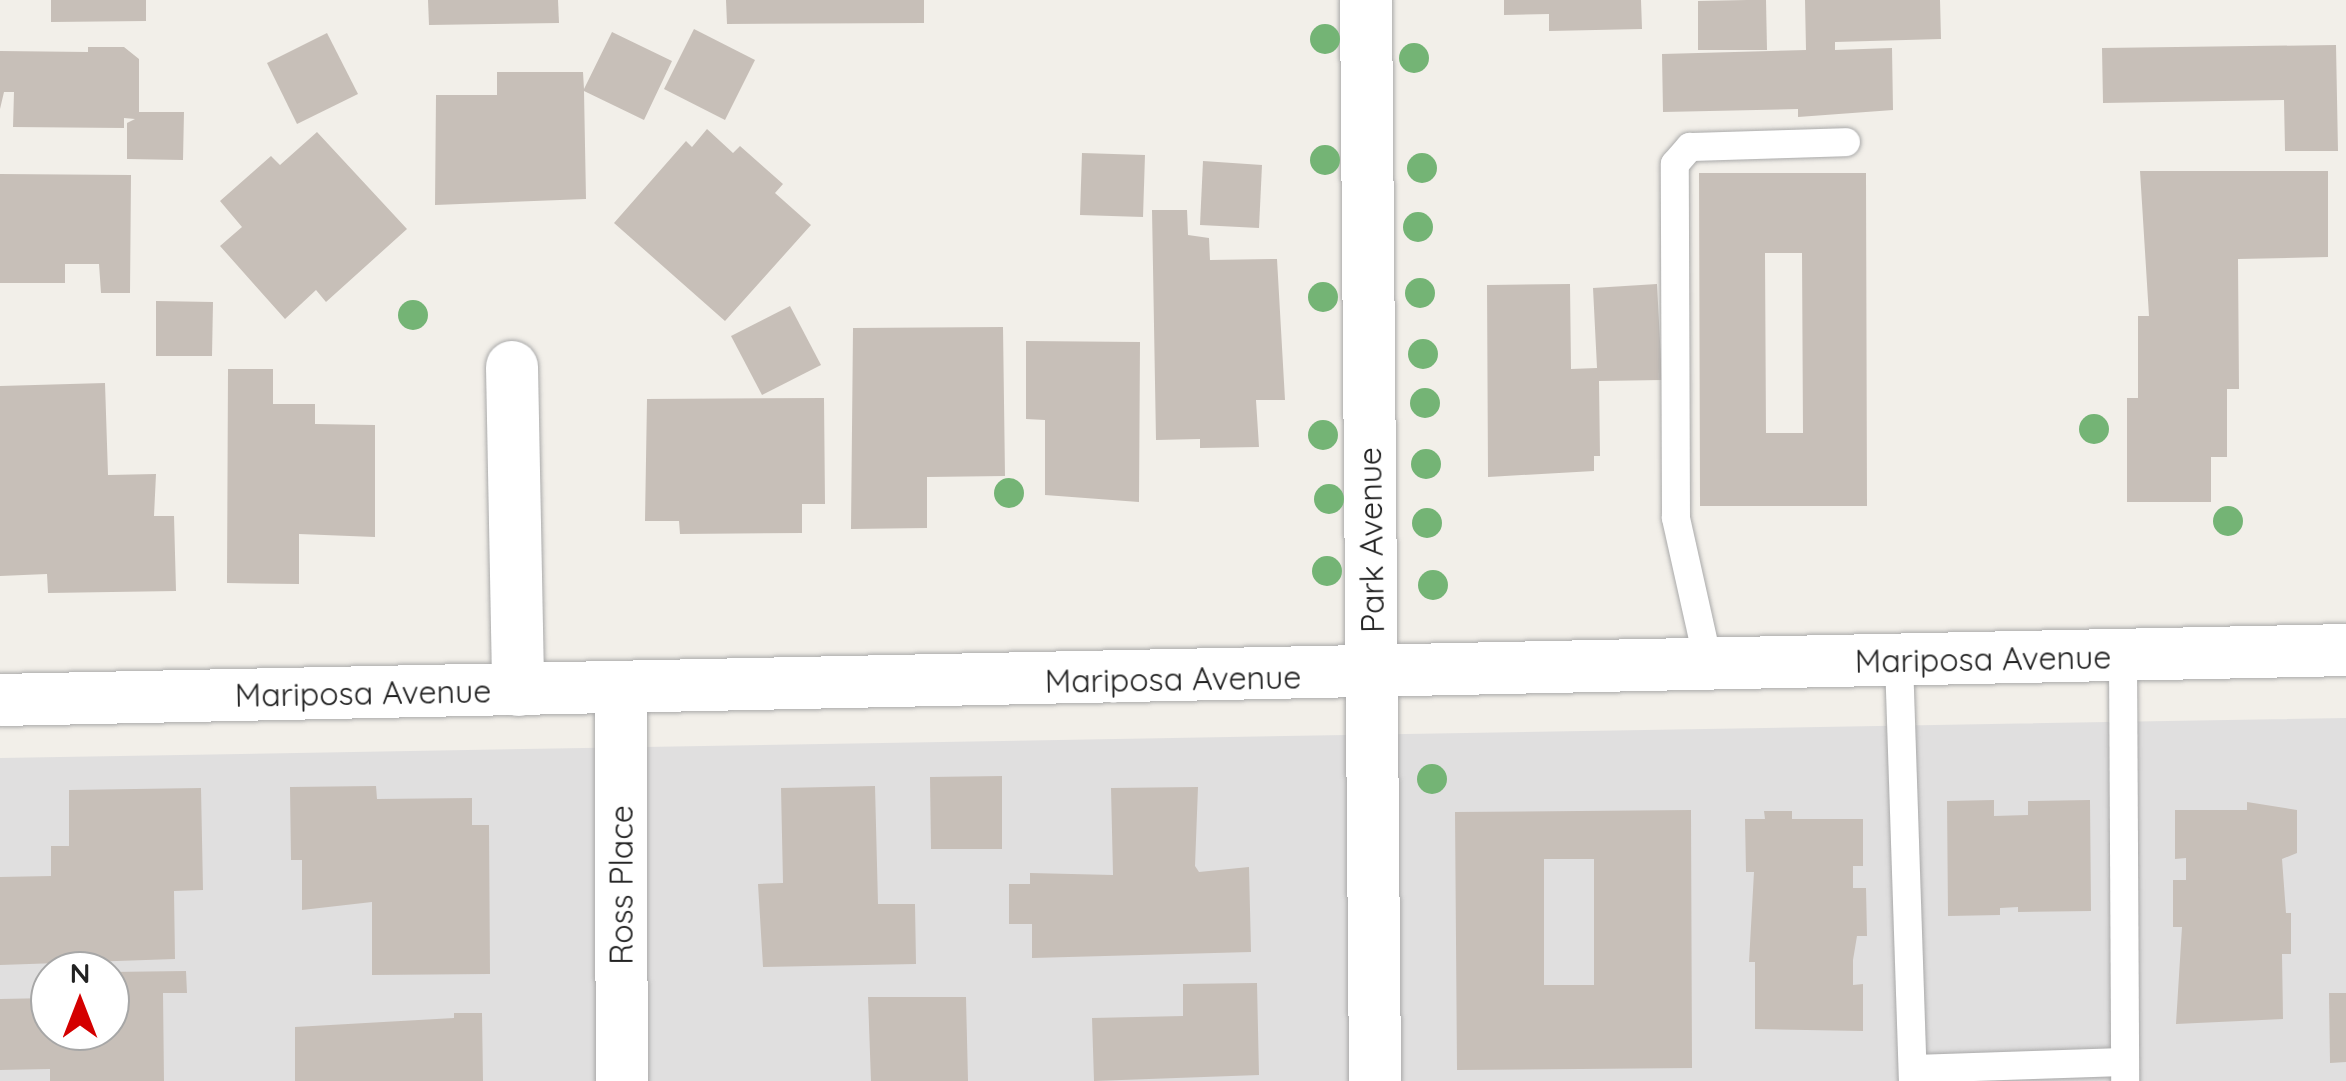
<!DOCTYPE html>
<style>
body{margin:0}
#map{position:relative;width:2346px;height:1081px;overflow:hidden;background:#f2efe9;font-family:Quicksand,sans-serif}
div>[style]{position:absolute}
.residential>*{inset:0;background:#e0dfdf}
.building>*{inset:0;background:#c7bfb8}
.roads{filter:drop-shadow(0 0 2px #a9a9a9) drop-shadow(0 0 2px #a9a9a9)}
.lane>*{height:28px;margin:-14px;padding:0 14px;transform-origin:14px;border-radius:14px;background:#fff}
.street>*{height:52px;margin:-26px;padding:0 26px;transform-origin:26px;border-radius:26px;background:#fff}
.trees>*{width:30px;height:30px;margin:-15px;border-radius:50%;background:#74b475}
span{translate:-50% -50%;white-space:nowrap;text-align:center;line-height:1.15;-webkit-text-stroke:10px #fff;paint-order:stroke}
.street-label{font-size:32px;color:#222}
.north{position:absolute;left:30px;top:951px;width:100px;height:100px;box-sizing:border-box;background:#fff;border:2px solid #a7a7a7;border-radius:50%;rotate:0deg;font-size:28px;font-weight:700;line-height:40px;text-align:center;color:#222}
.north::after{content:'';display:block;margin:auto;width:35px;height:45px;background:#d40000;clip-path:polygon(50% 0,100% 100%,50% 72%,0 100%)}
</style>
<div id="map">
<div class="residential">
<div style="clip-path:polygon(evenodd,2346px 718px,2346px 1081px,0 1081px,0 758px,2346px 718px,50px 971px,110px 971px,110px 1031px,50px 1031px,50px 971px)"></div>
</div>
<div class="building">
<div style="clip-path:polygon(51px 0,146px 0,146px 21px,51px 22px)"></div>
<div style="clip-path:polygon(428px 0,558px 0,559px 23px,429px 25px)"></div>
<div style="clip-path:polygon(726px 0,924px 0,924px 23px,727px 24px)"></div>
<div style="clip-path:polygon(1504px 0,1641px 0,1642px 29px,1549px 31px,1549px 14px,1504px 15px)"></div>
<div style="clip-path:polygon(1747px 0,1766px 0,1767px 50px,1698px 50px,1698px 1px)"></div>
<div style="clip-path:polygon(1805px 0,1940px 0,1941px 39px,1835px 42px,1835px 50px,1892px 48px,1893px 110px,1798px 117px,1798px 109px,1663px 112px,1662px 54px,1806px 50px)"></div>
<div style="clip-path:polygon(694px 29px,755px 60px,725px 120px,664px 89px)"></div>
<div style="clip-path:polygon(612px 32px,672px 61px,644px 120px,584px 91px,586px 199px,435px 205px,436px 95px,497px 95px,497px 72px,583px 72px,584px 89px)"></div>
<div style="clip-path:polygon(327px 33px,358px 94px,297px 124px,267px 63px)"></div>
<div style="clip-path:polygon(2336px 45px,2338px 151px,2285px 151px,2284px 100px,2103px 103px,2102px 48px)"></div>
<div style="clip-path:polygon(88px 47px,124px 47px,139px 59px,139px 112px,184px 112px,183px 160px,127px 159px,127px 123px,135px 119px,124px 118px,124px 128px,13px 127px,14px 92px,4px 92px,0 109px,0 51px,88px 52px)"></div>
<div style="clip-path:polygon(707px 129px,733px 153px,740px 146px,783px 184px,775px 193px,811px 225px,725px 321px,614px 223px,686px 141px,692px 147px)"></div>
<div style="clip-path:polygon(317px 132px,407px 229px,326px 302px,316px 290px,285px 319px,220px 246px,242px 227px,220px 201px,271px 156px,280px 165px)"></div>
<div style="clip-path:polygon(1082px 153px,1145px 155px,1143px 217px,1080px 215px)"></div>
<div style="clip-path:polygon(1203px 161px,1262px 165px,1259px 228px,1200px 225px)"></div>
<div style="clip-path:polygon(2140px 171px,2328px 171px,2328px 257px,2238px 259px,2239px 389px,2227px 389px,2227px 457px,2211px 457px,2211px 502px,2127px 502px,2127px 398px,2138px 398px,2138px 316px,2149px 316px)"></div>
<div style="clip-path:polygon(evenodd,1699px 173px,1866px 173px,1867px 506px,1700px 506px,1699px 173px,1765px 253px,1802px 253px,1803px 433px,1766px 433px,1765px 253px)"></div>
<div style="clip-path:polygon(0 174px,131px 175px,130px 293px,101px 293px,99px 264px,65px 264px,65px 283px,0 283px)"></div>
<div style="clip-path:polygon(1152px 210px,1187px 210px,1188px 235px,1209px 238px,1210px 260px,1277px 259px,1285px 400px,1256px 400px,1259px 447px,1200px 448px,1200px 439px,1156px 440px)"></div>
<div style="clip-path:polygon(1570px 284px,1571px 369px,1597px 368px,1593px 288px,1657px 284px,1662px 380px,1599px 381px,1600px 456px,1594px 456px,1594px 471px,1488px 477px,1487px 285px)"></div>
<div style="clip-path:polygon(156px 301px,213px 302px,212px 356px,156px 356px)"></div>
<div style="clip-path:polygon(790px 306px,821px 365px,762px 395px,731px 336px)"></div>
<div style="clip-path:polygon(1003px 327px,1005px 476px,927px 477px,927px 528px,851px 529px,853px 328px)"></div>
<div style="clip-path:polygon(1026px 341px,1140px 342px,1139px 502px,1045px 495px,1045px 420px,1026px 419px)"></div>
<div style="clip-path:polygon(228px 369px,273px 369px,273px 404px,315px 404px,315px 424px,375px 425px,375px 537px,299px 534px,299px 584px,227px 583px)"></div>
<div style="clip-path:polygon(105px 383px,108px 475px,156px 474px,154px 516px,174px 516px,176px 591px,48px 593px,47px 574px,0 576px,0 386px)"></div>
<div style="clip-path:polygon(824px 398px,825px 504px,802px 504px,802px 533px,680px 534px,679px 521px,645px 521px,647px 399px)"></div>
<div style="clip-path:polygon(1002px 776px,1002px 849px,931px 849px,930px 777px)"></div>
<div style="clip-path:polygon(376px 786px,377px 799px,472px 798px,472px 825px,489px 825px,490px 974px,372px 975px,372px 902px,302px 910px,302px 860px,291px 860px,290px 787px)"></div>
<div style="clip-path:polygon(875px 786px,878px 904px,915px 904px,916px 964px,763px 967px,758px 884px,783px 883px,781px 788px)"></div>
<div style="clip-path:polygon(1198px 787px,1195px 866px,1199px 872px,1249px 867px,1251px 952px,1032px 958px,1032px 924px,1009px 924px,1009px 884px,1030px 884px,1030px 873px,1113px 875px,1111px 788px)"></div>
<div style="clip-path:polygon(201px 788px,203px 890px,174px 891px,175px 959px,0 965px,0 877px,51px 876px,51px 846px,69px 846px,69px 790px)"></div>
<div style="clip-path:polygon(1994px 800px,1994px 816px,2028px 815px,2028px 801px,2090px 800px,2091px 911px,2018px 912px,2018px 907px,2000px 908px,2000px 915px,1948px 916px,1947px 801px)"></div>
<div style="clip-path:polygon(2247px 802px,2297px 810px,2297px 853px,2282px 859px,2286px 913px,2291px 913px,2291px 954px,2282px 954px,2283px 1019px,2176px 1024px,2182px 927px,2173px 927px,2173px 880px,2186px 880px,2186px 858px,2175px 859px,2175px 810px,2247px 810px)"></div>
<div style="clip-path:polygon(evenodd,1691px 810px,1692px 1068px,1457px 1070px,1455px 812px,1691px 810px,1544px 859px,1594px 859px,1594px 985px,1544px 985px,1544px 859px)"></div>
<div style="clip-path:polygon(1764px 811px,1792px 811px,1792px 819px,1863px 819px,1863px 866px,1853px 866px,1853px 888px,1866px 888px,1867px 936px,1857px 936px,1853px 960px,1853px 985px,1863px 984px,1863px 1031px,1755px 1029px,1755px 962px,1749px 962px,1754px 872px,1746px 872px,1745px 819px,1765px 819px)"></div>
<div style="clip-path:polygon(186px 971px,187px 993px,163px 993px,164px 1081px,50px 1081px,50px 1069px,0 1070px,0 999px,50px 998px,50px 1031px,110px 1031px,110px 972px)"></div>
<div style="clip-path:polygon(1257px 983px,1259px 1075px,1094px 1081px,1092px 1018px,1183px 1016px,1183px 984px)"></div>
<div style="clip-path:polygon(2329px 993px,2346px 993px,2346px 1062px,2330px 1063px)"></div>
<div style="clip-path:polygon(868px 997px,966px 997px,968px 1081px,871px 1081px)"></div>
<div style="clip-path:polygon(454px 1013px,482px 1013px,483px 1081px,295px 1081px,295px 1027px,454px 1018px)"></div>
</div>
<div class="roads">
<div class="lane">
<div style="left:2123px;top:656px;width:425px;rotate:89.7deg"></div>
<div style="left:1899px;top:661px;width:420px;rotate:88.1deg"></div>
<div style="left:1709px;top:666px;width:152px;rotate:-102.6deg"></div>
<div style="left:1676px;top:518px;width:354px;rotate:-90.2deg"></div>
<div style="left:1675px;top:164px;width:23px;rotate:-49deg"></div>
<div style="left:1690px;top:147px;width:156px;rotate:-1.8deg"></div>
<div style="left:1913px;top:1069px;width:211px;rotate:-1.9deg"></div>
</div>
<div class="street">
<div style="left:1366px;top:0;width:1081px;rotate:89.52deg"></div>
<div style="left:512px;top:367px;width:323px;rotate:88.9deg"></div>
<div style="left:621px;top:689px;width:392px;rotate:89.9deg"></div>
<div style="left:0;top:700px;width:2347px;rotate:-1.22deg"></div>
</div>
</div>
<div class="trees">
<div style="left:1325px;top:39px"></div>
<div style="left:1414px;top:58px"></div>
<div style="left:1325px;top:160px"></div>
<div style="left:1422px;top:168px"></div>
<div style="left:1418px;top:227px"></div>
<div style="left:1420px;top:293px"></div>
<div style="left:1323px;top:297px"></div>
<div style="left:413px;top:315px"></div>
<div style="left:1423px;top:354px"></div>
<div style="left:1425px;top:403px"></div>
<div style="left:2094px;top:429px"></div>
<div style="left:1323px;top:435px"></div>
<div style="left:1426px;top:464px"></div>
<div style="left:1009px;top:493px"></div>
<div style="left:1329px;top:499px"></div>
<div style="left:2228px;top:521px"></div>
<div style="left:1427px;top:523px"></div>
<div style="left:1327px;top:571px"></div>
<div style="left:1433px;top:585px"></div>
<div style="left:1432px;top:779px"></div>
</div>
<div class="street-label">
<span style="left:1371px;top:540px;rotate:-91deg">Park Avenue</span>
<span style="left:1983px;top:659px;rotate:-1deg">Mariposa Avenue</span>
<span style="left:1173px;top:679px;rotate:-1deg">Mariposa Avenue</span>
<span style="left:363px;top:693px;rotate:-1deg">Mariposa Avenue</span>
<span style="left:621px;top:885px;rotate:-90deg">Ross Place</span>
</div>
<div class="north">N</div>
</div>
